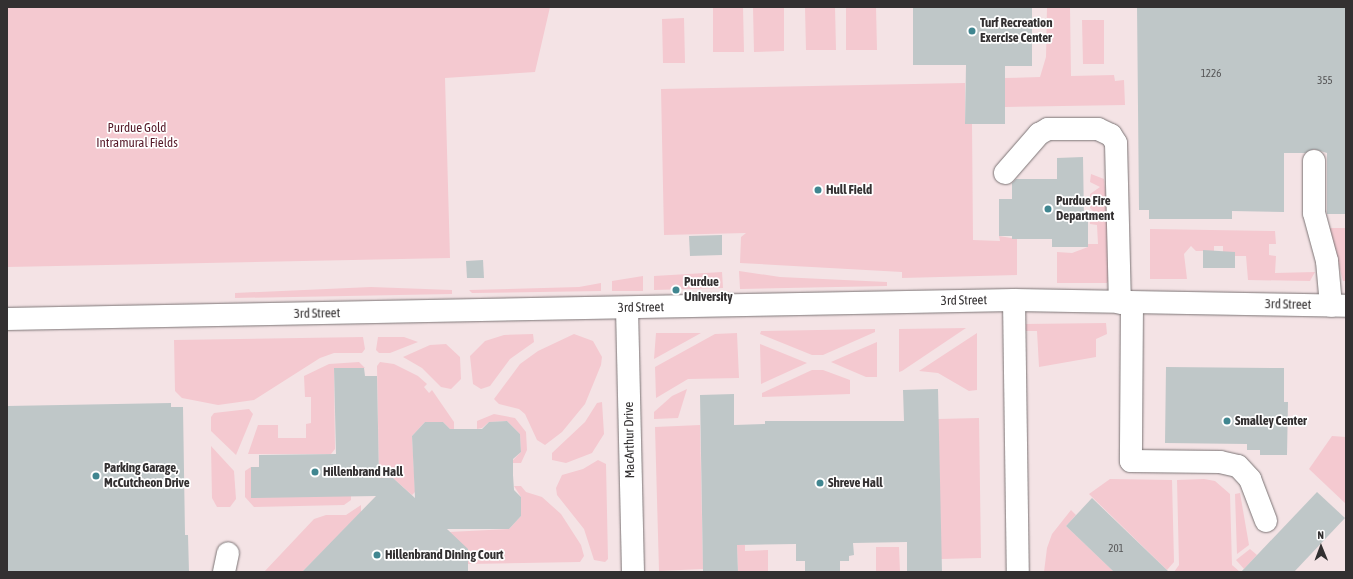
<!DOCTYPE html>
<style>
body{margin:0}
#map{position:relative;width:1353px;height:579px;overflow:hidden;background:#fbf3f4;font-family:"Asap Condensed",sans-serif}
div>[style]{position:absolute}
.built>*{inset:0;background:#f4e3e5}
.green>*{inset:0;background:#f4c9d0}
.building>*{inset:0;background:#bfc7c8}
.roads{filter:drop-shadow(0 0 1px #7b7475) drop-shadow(0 0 1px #7b7475)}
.minor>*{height:22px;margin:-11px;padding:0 11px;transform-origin:11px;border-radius:11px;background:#fff}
.dots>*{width:11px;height:11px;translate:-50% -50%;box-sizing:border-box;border:2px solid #fff;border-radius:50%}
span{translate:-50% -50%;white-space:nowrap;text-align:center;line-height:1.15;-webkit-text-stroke:3.5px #fff;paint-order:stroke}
.number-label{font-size:11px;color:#565657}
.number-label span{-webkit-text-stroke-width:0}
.poi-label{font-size:13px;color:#333031;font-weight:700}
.left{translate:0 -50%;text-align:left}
.park-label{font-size:13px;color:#571c2b}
.street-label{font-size:13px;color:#333031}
.frame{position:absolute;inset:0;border:8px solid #333031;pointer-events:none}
.north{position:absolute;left:1301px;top:527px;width:40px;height:40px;-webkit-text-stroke:3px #fff;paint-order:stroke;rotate:359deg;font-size:11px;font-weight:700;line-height:16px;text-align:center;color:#333031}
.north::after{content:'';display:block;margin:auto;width:14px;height:18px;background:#333031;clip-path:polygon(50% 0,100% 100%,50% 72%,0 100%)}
</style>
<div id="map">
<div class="built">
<div style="clip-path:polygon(7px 7px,1346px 7px,1346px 572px,7px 572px)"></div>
</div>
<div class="green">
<div style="clip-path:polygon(7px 7px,550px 7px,535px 72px,445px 78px,450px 258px,7px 267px)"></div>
<div style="clip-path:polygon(713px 7px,743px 7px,744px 52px,713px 52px)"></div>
<div style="clip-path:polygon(753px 7px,784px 7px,784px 51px,754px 52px)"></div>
<div style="clip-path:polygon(805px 7px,835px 7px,836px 50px,806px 50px)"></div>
<div style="clip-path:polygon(846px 7px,876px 7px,877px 50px,846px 50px)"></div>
<div style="clip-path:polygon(1047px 7px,1070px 7px,1071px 76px,1114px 75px,1115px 81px,1124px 80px,1125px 105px,1005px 107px,1005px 78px,1040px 77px,1046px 57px)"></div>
<div style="clip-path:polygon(684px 18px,685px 63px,663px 63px,662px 19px)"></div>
<div style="clip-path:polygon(1082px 20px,1104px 20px,1104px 64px,1083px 64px)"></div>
<div style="clip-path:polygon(965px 83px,965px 124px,972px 124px,973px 240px,1000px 241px,999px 236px,1017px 239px,1017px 275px,902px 278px,902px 272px,740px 263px,741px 237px,746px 233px,664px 235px,661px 89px)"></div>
<div style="clip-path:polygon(1091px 174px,1104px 179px,1111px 238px,1110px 277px,1107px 283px,1057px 283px,1057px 252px,1072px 253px,1088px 247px,1088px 244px,1098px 244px,1097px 225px,1090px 224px,1090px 217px,1095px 217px,1096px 214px,1090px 208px,1090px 194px,1100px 187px,1090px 182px)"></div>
<div style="clip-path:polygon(1329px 228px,1346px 228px,1346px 281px,1343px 281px)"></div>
<div style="clip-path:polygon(1150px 229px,1275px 231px,1276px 244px,1269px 244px,1269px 255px,1276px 256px,1275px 273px,1315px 272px,1310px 281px,1248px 280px,1246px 256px,1235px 256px,1235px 252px,1223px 252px,1223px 246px,1214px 246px,1214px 251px,1196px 251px,1191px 246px,1184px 254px,1187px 279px,1150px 279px)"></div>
<div style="clip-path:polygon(739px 271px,780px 277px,887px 282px,887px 286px,740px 289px)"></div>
<div style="clip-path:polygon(722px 272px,723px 288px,654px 290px,654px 276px)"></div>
<div style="clip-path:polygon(643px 276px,643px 291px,612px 291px,612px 281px)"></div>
<div style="clip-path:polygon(601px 283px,601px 291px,472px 293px,469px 290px,579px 287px)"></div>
<div style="clip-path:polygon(371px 287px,452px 290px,452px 294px,235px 298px,235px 293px)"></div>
<div style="clip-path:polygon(1106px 323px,1107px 334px,1096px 339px,1096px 357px,1039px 367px,1037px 331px,1024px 331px,1024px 324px)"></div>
<div style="clip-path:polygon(966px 328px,902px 371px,899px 372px,899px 329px)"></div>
<div style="clip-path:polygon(875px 329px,875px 332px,823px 355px,812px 355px,760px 334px,761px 331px)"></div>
<div style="clip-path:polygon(656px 333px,701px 333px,654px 359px)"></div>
<div style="clip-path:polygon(737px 333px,739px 378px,688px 379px,656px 398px,655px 367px,715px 334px)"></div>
<div style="clip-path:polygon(977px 333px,977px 390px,969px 391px,938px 373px,919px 371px)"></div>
<div style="clip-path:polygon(533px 334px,534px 342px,510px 359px,490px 386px,481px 389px,473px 384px,470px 356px,485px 341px,504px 335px)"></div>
<div style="clip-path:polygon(574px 334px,593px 341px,602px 357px,601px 365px,585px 404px,562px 432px,545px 445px,537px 440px,525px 414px,519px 409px,499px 404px,494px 399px,520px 364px,538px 351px)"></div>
<div style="clip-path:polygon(363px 337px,365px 349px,362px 353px,334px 353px,320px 358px,254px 400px,218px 405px,182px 398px,175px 391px,174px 340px)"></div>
<div style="clip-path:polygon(378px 337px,404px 337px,418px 342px,390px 353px,379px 353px,376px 350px)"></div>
<div style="clip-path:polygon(877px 342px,877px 377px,866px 377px,831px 362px)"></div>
<div style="clip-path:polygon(446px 344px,460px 357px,461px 379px,451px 389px,441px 387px,422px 368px,403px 357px,430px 345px)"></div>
<div style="clip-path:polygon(760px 344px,807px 363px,761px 384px)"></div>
<div style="clip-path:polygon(359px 362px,365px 368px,334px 368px,335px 449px,331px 454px,248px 454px,258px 425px,278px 425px,278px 438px,306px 438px,306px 424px,311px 423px,311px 397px,305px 397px,304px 376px,329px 364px)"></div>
<div style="clip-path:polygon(380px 362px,394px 364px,418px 376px,427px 384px,424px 387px,429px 393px,432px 390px,454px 422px,454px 429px,450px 429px,443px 422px,425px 422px,412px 436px,415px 492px,412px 495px,393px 478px,379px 477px,377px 366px)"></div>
<div style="clip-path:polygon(812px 370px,823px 370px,850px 380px,850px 394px,762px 397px,762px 393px)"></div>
<div style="clip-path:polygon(687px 389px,678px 418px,654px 419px,654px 412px,672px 396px)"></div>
<div style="clip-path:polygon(602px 402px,604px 434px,592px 453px,566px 463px,552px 460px,552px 453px,585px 422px,597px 403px)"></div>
<div style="clip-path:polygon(249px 409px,253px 414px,236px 455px,211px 431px,211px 417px,214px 413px)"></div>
<div style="clip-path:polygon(494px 414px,515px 418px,526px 432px,527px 450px,521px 463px,513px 463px,513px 460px,521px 452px,520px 434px,507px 421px,489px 422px,482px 428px,477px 429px,477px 421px)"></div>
<div style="clip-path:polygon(979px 418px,981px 558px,941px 559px,938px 419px)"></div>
<div style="clip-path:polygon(700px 425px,703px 569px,659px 571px,655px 427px)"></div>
<div style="clip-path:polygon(1332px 436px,1346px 437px,1346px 504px,1309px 469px)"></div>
<div style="clip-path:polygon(211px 446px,234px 471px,236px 499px,230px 507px,217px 507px,212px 498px)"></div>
<div style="clip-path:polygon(598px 460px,606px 464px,608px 559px,605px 562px,594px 560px,584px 529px,557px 495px,556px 488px,562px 475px,583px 469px)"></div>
<div style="clip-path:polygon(251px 467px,351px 496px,351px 500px,344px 505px,254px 507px,245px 497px,245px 471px)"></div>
<div style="clip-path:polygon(1110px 479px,1172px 480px,1174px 562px,1167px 570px,1089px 494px)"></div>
<div style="clip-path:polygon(1204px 479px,1215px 481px,1230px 494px,1232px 565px,1240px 572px,1174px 572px,1179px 565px,1177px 480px)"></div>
<div style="clip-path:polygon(514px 486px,521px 486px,526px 492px,542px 497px,561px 514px,581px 545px,584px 556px,580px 562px,468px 564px,449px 532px,509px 529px,521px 516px,521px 497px)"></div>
<div style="clip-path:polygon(1240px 493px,1249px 545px,1237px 554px,1235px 494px)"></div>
<div style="clip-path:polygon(361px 505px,361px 512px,302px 572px,264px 572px,314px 519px,326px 515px,346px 515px)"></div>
<div style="clip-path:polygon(1071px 510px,1076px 515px,1066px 526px,1114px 572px,1044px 572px,1047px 548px,1052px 534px)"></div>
<div style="clip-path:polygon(737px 545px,745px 545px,745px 551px,768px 550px,768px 572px,738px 571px)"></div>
<div style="clip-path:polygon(876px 547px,899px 547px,900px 572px,876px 572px)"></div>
<div style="clip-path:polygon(1250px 549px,1257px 555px,1244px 569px,1236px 560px)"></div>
</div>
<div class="building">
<div style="clip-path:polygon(913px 7px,1032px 7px,1032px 66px,1005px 66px,1005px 124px,965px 124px,966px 65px,913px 65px)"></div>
<div style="clip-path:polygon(1137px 7px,1346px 7px,1346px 214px,1327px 214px,1327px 153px,1314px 149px,1305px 153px,1284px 153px,1284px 212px,1232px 211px,1232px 219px,1149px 219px,1149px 210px,1139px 210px)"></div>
<div style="clip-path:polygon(1083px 157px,1084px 220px,1088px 220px,1088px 247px,1052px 247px,1052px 239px,1012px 239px,1012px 236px,999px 236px,999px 199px,1012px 199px,1012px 183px,1016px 179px,1057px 179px,1057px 158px)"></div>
<div style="clip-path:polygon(722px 235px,722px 255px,690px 256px,689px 236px)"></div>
<div style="clip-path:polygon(1203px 250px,1235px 252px,1235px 268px,1203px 268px)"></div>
<div style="clip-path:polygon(483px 260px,484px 278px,467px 278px,466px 261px)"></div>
<div style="clip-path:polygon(1166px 367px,1284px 368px,1284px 402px,1288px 402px,1287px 455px,1260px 455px,1260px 450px,1247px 450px,1247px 444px,1165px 443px)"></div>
<div style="clip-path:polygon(334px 368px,364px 368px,365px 376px,377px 376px,379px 478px,393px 478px,415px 498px,412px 436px,425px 422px,443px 422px,450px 429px,482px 429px,489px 422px,507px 421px,520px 434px,521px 452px,513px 459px,513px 475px,514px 490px,521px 497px,521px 516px,509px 529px,447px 529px,468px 549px,468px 572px,302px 572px,376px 496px,251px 498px,251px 467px,259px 467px,259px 455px,336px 454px)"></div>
<div style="clip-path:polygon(938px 389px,942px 572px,907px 572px,907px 542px,853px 543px,854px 555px,849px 556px,849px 561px,840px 561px,840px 572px,805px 572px,805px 561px,796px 561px,796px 544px,737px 545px,738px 572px,703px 572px,700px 395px,734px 394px,734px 425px,765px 424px,765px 421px,904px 421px,903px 390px)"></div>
<div style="clip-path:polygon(171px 403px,171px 407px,183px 407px,185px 535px,188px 535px,189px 572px,7px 572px,7px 406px)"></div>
<div style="clip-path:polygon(1317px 492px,1345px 518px,1294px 572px,1241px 572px)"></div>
<div style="clip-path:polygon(1092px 498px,1169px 572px,1114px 572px,1066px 526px)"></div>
</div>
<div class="roads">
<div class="minor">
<div style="left:1314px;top:161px;width:52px;rotate:90deg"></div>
<div style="left:1314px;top:213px;width:50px;rotate:74.8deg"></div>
<div style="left:1327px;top:261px;width:45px;rotate:84.9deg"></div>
<div style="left:1005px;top:173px;width:52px;rotate:-48.9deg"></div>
<div style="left:1039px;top:134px;width:10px;rotate:-29deg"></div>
<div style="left:1048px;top:129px;width:50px"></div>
<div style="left:1098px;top:129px;width:14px;rotate:25deg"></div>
<div style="left:1111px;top:135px;width:9px;rotate:58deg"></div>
<div style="left:1116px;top:143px;width:160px;rotate:88.6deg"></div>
<div style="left:1014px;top:300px;width:272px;rotate:89.2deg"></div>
<div style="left:1132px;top:303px;width:158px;rotate:90.4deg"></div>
<div style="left:1131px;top:461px;width:89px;rotate:0.6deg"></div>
<div style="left:1220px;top:462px;width:18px;rotate:13deg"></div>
<div style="left:1238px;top:466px;width:18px;rotate:47deg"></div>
<div style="left:1250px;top:479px;width:45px;rotate:69.1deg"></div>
<div style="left:627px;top:308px;width:264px;rotate:88.7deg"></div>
<div style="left:7px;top:319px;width:1007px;rotate:-1.08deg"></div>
<div style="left:1014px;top:300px;width:332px;rotate:1deg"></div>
<div style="left:224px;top:572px;width:19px;rotate:-78deg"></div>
</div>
</div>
<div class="dots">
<div style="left:972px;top:31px;background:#408690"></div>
<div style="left:818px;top:190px;background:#408690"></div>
<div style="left:1048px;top:209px;background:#408690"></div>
<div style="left:676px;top:290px;background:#408690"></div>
<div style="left:1227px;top:421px;background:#408690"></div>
<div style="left:315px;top:472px;background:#408690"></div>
<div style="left:96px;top:476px;background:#408690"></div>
<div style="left:820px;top:483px;background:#408690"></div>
<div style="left:377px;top:555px;background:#408690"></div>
</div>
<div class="number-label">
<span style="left:1211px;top:73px">1226</span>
<span style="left:1325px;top:80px">355</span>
<span style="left:1116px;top:548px">201</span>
</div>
<div class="poi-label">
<span class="left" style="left:980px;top:31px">Turf Recreation<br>Exercise Center</span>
<span class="left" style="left:826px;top:190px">Hull Field</span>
<span class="left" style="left:1056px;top:209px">Purdue Fire<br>Department</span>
<span class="left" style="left:684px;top:290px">Purdue<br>University</span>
<span class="left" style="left:1235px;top:421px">Smalley Center</span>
<span class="left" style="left:104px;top:476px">Parking Garage,<br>McCutcheon Drive</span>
<span class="left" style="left:323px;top:472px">Hillenbrand Hall</span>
<span class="left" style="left:828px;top:483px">Shreve Hall</span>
<span class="left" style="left:385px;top:555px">Hillenbrand Dining Court</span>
</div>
<div class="park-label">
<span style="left:137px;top:136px">Purdue Gold<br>Intramural Fields</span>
</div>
<div class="street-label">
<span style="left:964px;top:301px;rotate:-1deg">3rd Street</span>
<span style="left:1288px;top:305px;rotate:1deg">3rd Street</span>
<span style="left:641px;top:308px;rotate:-1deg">3rd Street</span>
<span style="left:317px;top:314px;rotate:-1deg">3rd Street</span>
<span style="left:630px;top:440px;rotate:-91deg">MacArthur Drive</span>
</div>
<div class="frame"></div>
<div class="north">N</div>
</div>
